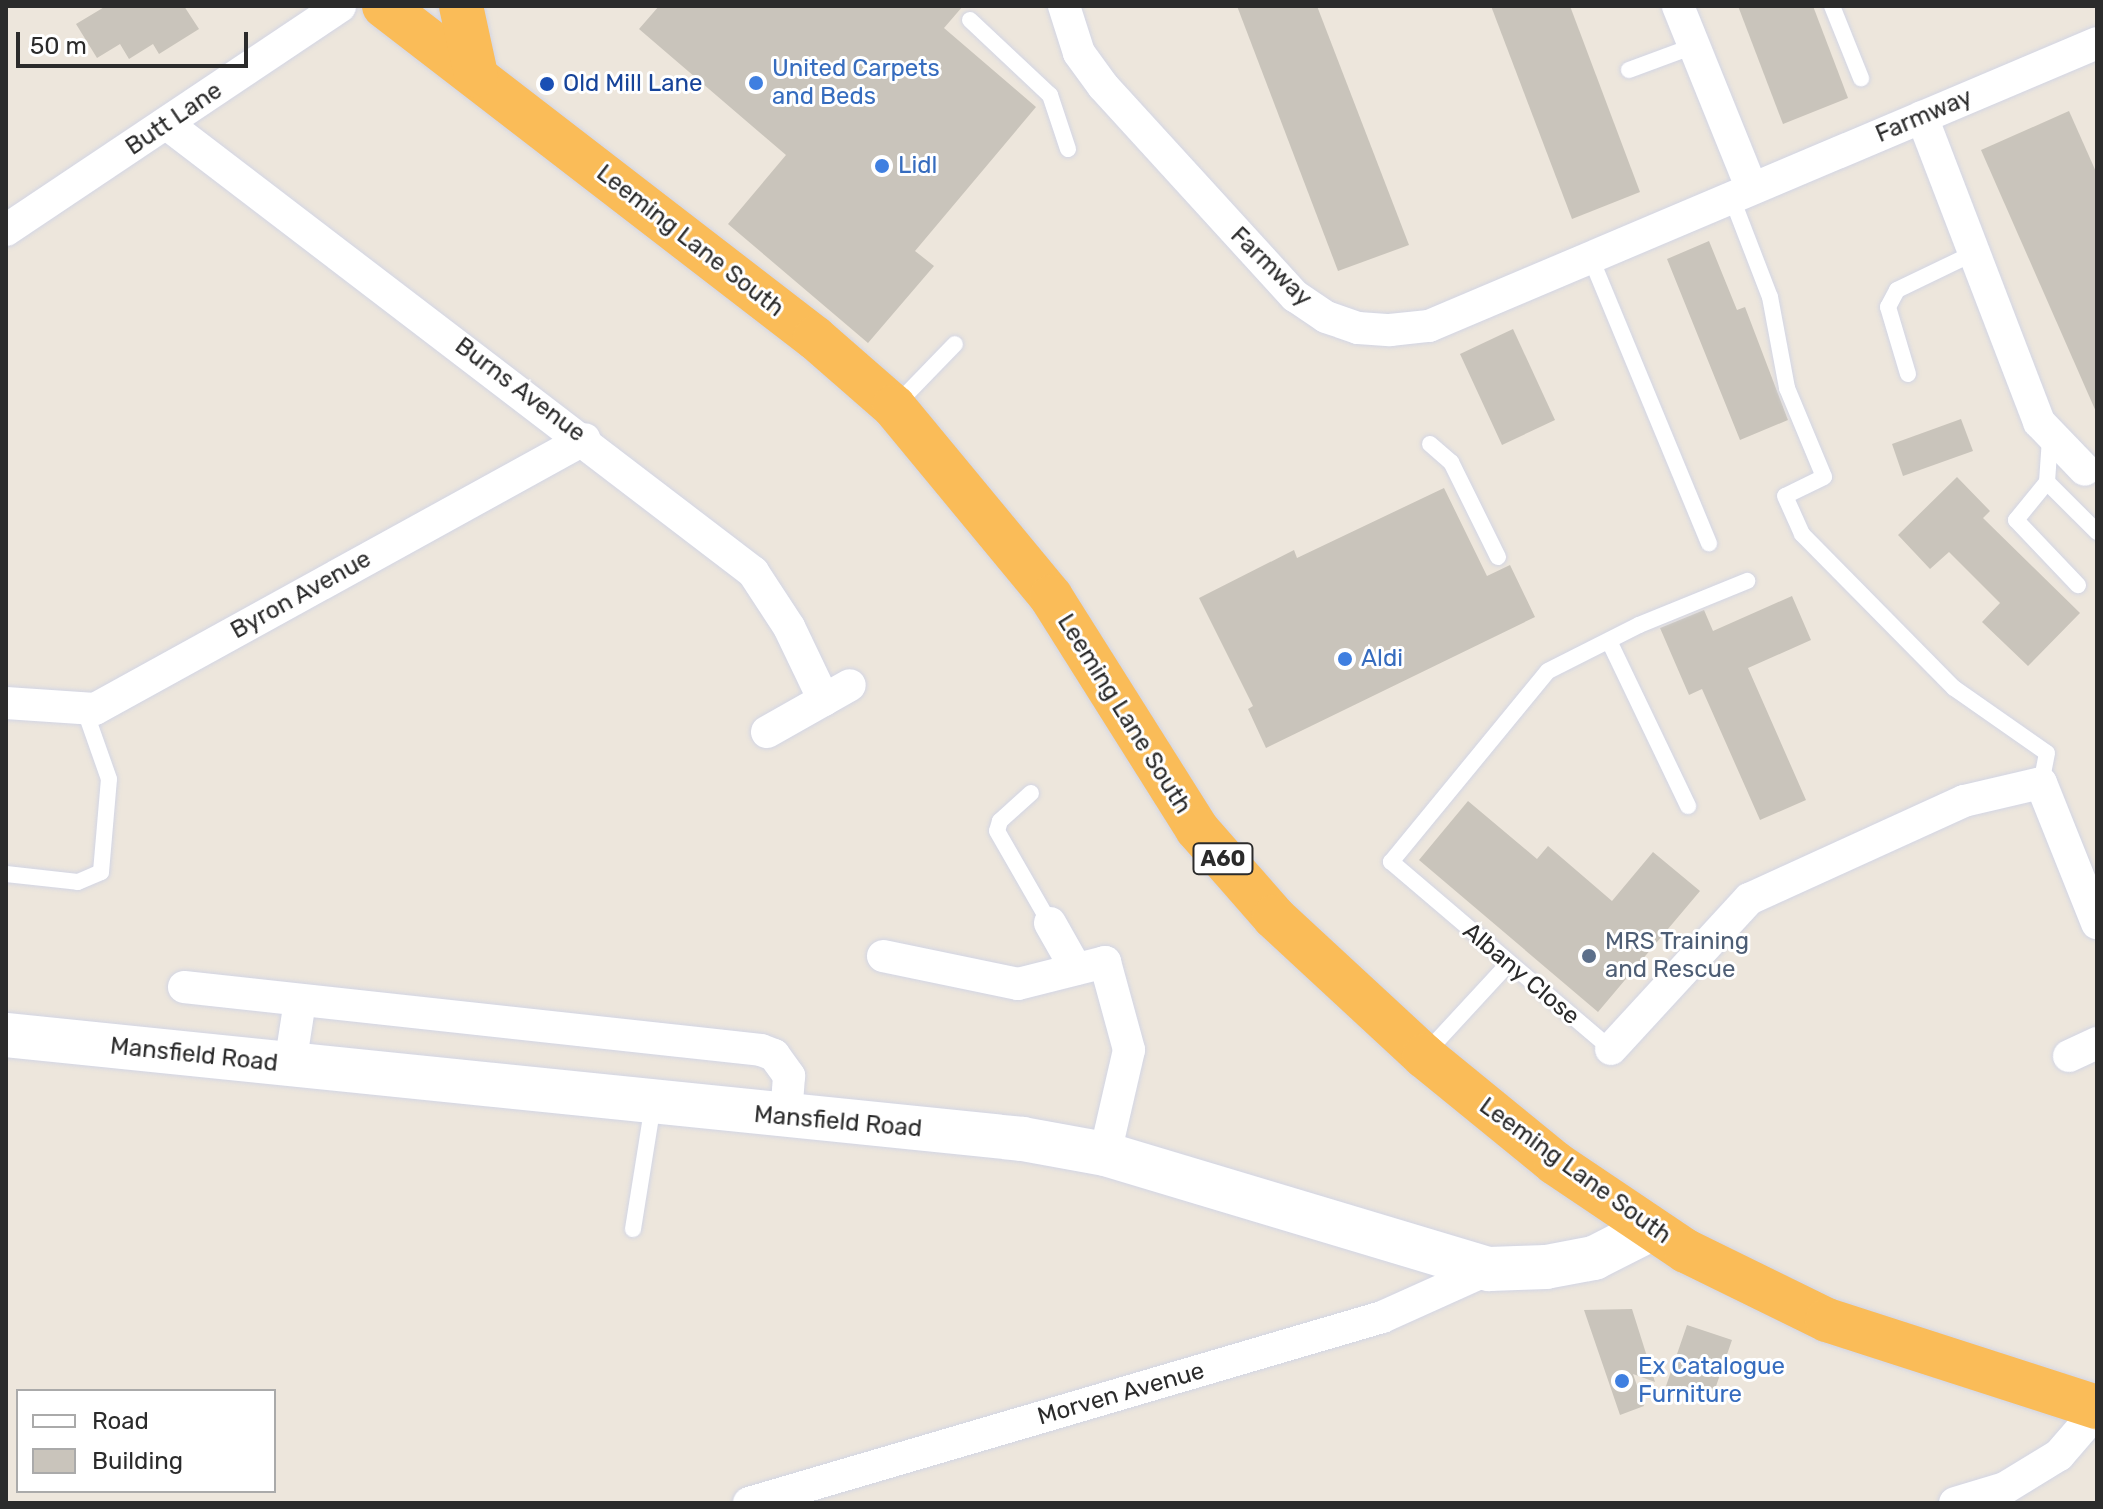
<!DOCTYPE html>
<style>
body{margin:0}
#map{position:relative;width:2103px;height:1509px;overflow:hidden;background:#ede6dc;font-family:Rubik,sans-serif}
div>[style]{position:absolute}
.building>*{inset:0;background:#c9c4bb}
.roads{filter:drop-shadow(0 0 2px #d2d5e4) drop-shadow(0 0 2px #d2d5e4)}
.service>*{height:16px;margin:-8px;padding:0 8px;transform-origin:8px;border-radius:8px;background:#fff}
.minor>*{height:32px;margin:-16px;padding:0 16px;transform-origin:16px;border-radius:16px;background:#fff}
.secondary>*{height:44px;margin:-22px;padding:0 22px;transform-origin:22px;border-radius:22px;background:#fff}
.trunk>*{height:44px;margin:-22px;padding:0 22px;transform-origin:22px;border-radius:22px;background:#fabc58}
.dots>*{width:22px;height:22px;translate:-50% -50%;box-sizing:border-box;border:4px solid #fff;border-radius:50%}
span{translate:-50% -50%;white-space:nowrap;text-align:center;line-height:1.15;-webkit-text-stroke:6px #fff;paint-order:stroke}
.shield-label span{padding:2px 6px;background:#fff;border:2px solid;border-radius:6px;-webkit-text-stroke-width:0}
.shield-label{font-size:22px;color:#2b2b2b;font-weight:700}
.shop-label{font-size:24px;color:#366cbe}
.left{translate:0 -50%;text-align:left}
.transit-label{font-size:24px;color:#164399}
.street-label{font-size:24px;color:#2b2b2b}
.service-label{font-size:24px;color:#4e5e75}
.frame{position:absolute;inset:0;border:8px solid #2b2b2b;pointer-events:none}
.legend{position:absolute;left:16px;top:1389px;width:260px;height:104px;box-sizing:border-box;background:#fff;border:2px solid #aaa;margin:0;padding:10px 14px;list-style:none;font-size:24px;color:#2b2b2b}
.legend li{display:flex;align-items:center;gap:16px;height:40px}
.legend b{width:40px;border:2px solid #aaa}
.scale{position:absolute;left:16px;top:32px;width:232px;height:36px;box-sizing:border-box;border:4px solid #2b2b2b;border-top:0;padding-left:10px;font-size:24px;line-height:28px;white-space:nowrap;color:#2b2b2b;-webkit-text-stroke:6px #fff;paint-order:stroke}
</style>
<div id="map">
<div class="building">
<div style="clip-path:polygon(106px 6px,184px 6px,199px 29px,159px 54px,153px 44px,129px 59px,120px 44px,97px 58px,76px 24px)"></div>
<div style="clip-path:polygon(659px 6px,963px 6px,944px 28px,1036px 107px,915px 251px,934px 266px,868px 343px,728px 224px,786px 155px,639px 29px)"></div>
<div style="clip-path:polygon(1237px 6px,1317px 6px,1409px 245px,1338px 271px)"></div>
<div style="clip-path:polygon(1491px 6px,1570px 6px,1640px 192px,1572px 219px)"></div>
<div style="clip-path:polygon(1738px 6px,1813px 6px,1848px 98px,1783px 124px)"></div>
<div style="clip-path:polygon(2069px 111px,2097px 174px,2097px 414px,1981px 150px)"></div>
<div style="clip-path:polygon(1709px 241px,1737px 310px,1745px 307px,1788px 420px,1740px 440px,1667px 259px)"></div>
<div style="clip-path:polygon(1513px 329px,1555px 420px,1502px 445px,1460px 354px)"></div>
<div style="clip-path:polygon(1961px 419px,1973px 451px,1903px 476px,1892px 444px)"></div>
<div style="clip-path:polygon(1957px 477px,1990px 511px,1983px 518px,2080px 613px,2028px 666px,1982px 622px,2000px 603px,1949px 552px,1930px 569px,1898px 535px)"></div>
<div style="clip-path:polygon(1444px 488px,1487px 576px,1510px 565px,1535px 617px,1266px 748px,1248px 709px,1253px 706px,1199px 598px,1294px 550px,1297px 558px)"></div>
<div style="clip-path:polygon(1792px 596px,1811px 640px,1748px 668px,1806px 800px,1760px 820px,1702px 689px,1689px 695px,1660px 628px,1704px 610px,1713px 631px)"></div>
<div style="clip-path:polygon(1468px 801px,1537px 859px,1548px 846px,1612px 901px,1653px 852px,1700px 891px,1598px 1012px,1419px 860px)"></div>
<div style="clip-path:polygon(1632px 1309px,1655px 1382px,1633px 1374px,1644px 1406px,1620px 1415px,1584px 1310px)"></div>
<div style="clip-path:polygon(1687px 1325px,1732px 1340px,1714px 1392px,1701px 1387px,1698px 1397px,1666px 1386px)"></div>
</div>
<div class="roads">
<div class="service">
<div style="left:1832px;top:6px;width:78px;rotate:68.1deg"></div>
<div style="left:970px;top:20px;width:110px;rotate:43.2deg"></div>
<div style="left:1050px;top:95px;width:57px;rotate:71.6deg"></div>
<div style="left:1629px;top:70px;width:69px;rotate:-20.3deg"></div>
<div style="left:1731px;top:196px;width:108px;rotate:68.9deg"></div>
<div style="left:1770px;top:297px;width:93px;rotate:79.4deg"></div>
<div style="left:1787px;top:388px;width:96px;rotate:67.4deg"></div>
<div style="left:1824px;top:477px;width:43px;rotate:154deg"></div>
<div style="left:1785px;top:496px;width:42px;rotate:65.9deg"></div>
<div style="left:1802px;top:534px;width:216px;rotate:45.4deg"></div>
<div style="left:1954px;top:688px;width:113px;rotate:35deg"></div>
<div style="left:2047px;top:753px;width:31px;rotate:101deg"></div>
<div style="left:1590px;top:256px;width:311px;rotate:67.5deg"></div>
<div style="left:1908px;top:374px;width:70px;rotate:-106.6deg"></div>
<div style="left:1888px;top:307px;width:19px;rotate:-62deg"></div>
<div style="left:1897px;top:290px;width:85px;rotate:-25.7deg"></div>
<div style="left:895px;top:406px;width:86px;rotate:-45.9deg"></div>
<div style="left:2050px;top:439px;width:43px;rotate:94deg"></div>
<div style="left:2047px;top:482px;width:49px;rotate:129.2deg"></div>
<div style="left:2016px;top:520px;width:90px;rotate:46.4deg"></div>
<div style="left:1430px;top:444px;width:28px;rotate:41deg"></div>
<div style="left:1451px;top:462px;width:106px;rotate:63.7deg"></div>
<div style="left:2047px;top:482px;width:71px;rotate:45deg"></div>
<div style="left:1609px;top:641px;width:183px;rotate:64.4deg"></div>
<div style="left:1031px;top:793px;width:42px;rotate:137.9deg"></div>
<div style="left:1000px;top:821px;width:10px;rotate:107deg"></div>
<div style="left:997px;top:831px;width:106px;rotate:60.1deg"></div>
<div style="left:6px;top:874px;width:72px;rotate:6.3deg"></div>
<div style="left:78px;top:882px;width:25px;rotate:-23deg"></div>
<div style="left:101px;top:872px;width:93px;rotate:-85.1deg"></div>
<div style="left:109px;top:779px;width:72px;rotate:-109.4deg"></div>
<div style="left:1611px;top:1049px;width:289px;rotate:-139.6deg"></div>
<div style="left:1391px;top:862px;width:247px;rotate:-50.6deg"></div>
<div style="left:1548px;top:671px;width:102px;rotate:-26.8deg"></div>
<div style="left:1639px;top:625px;width:117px;rotate:-22.2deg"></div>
<div style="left:1425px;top:1054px;width:122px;rotate:-47.3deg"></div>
<div style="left:633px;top:1229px;width:127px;rotate:-80.9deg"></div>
</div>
<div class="minor">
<div style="left:1064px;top:6px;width:49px;rotate:72.3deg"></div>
<div style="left:1079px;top:53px;width:41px;rotate:54deg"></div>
<div style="left:1103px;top:86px;width:285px;rotate:47.6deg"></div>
<div style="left:1295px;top:296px;width:37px;rotate:34deg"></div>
<div style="left:1326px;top:317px;width:34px;rotate:19deg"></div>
<div style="left:1358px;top:328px;width:32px;rotate:4deg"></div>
<div style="left:1390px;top:330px;width:39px;rotate:-6deg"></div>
<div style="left:1429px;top:326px;width:725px;rotate:-22.96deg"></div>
<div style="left:1678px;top:6px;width:195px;rotate:68deg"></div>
<div style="left:1922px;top:117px;width:327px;rotate:69deg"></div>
<div style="left:2039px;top:422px;width:66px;rotate:46.2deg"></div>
<div style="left:167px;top:124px;width:738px;rotate:37.4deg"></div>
<div style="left:753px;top:572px;width:66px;rotate:56.8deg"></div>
<div style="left:789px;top:627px;width:81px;rotate:64.4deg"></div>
<div style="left:6px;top:230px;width:402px;rotate:-33.8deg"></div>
<div style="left:6px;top:703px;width:89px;rotate:3.9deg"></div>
<div style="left:95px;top:709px;width:559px;rotate:-28.86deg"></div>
<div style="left:767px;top:732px;width:95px;rotate:-29.5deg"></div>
<div style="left:1050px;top:923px;width:53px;rotate:60.5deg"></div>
<div style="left:883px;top:956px;width:138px;rotate:11.7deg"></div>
<div style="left:1018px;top:984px;width:90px;rotate:-14.2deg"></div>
<div style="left:1105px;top:962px;width:91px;rotate:74.7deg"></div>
<div style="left:1129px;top:1050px;width:107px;rotate:103deg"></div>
<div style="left:184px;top:987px;width:580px;rotate:6.23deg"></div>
<div style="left:761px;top:1050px;width:14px;rotate:21deg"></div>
<div style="left:774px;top:1055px;width:26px;rotate:54deg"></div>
<div style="left:789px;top:1076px;width:41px;rotate:94.2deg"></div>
<div style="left:1611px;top:1049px;width:204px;rotate:-47.4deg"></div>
<div style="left:1749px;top:899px;width:236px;rotate:-24.5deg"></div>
<div style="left:1964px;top:801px;width:79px;rotate:-13.2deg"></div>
<div style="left:2041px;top:783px;width:151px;rotate:68.2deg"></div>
<div style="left:2069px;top:1056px;width:31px;rotate:-25deg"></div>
<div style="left:290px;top:1065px;width:65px;rotate:-81.1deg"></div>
<div style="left:749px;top:1503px;width:660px;rotate:-16.37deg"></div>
<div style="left:1382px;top:1317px;width:117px;rotate:-24.2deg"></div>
<div style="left:1955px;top:1503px;width:52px;rotate:-16.7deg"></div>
<div style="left:2005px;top:1488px;width:63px;rotate:-31.4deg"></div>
<div style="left:2059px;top:1455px;width:58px;rotate:-49.2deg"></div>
</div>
<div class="secondary">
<div style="left:6px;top:1035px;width:1022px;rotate:5.84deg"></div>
<div style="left:1023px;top:1139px;width:83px;rotate:10.4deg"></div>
<div style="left:1105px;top:1154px;width:401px;rotate:16.7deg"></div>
<div style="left:1489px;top:1269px;width:57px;rotate:-2deg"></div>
<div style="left:1546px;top:1267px;width:49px;rotate:-10.6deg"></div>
<div style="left:1594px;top:1258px;width:62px;rotate:-27deg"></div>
</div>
<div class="trunk">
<div style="left:384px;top:6px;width:544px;rotate:37.61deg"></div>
<div style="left:815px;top:338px;width:105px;rotate:41.1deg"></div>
<div style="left:894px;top:407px;width:246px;rotate:50.4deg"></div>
<div style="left:1051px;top:597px;width:274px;rotate:57.8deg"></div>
<div style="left:1197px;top:829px;width:117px;rotate:48.8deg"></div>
<div style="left:1274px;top:917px;width:205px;rotate:42.8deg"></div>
<div style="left:1424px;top:1056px;width:169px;rotate:39.2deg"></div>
<div style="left:1555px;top:1163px;width:158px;rotate:33.9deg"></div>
<div style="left:1686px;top:1251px;width:157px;rotate:26.1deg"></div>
<div style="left:1827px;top:1320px;width:284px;rotate:17.9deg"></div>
<div style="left:461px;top:6px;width:71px;rotate:77.7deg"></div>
</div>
</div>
<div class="dots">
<div style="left:756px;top:83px;background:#3f7fe0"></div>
<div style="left:547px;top:84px;background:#1a4fb4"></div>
<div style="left:882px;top:166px;background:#3f7fe0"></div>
<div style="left:1345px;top:659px;background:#3f7fe0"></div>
<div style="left:1589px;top:956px;background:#5c6f8a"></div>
<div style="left:1622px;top:1381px;background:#3f7fe0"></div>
</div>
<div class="shield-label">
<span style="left:1223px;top:859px">A60</span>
</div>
<div class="shop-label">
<span class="left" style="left:772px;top:83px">United Carpets<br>and Beds</span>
<span class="left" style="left:898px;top:166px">Lidl</span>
<span class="left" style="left:1361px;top:659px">Aldi</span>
<span class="left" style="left:1638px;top:1381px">Ex Catalogue<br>Furniture</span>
</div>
<div class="transit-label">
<span class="left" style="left:563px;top:84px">Old Mill Lane</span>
</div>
<div class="street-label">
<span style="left:1924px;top:116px;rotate:-23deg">Farmway</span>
<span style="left:174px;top:119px;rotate:-34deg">Butt Lane</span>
<span style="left:690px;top:241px;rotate:38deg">Leeming Lane South</span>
<span style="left:1271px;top:267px;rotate:44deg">Farmway</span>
<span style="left:520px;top:390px;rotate:37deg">Burns Avenue</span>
<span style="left:301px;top:595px;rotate:-29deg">Byron Avenue</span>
<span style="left:1124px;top:714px;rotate:58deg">Leeming Lane South</span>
<span style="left:1521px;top:974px;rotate:40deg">Albany Close</span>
<span style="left:194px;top:1055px;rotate:6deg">Mansfield Road</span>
<span style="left:838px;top:1122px;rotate:5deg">Mansfield Road</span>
<span style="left:1575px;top:1171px;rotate:36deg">Leeming Lane South</span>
<span style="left:1121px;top:1394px;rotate:-16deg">Morven Avenue</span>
</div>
<div class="service-label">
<span class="left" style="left:1605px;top:956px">MRS Training<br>and Rescue</span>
</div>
<div class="frame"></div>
<ul class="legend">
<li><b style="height:10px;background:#fff"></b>Road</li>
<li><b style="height:22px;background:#c9c4bb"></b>Building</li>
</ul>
<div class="scale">50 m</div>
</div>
